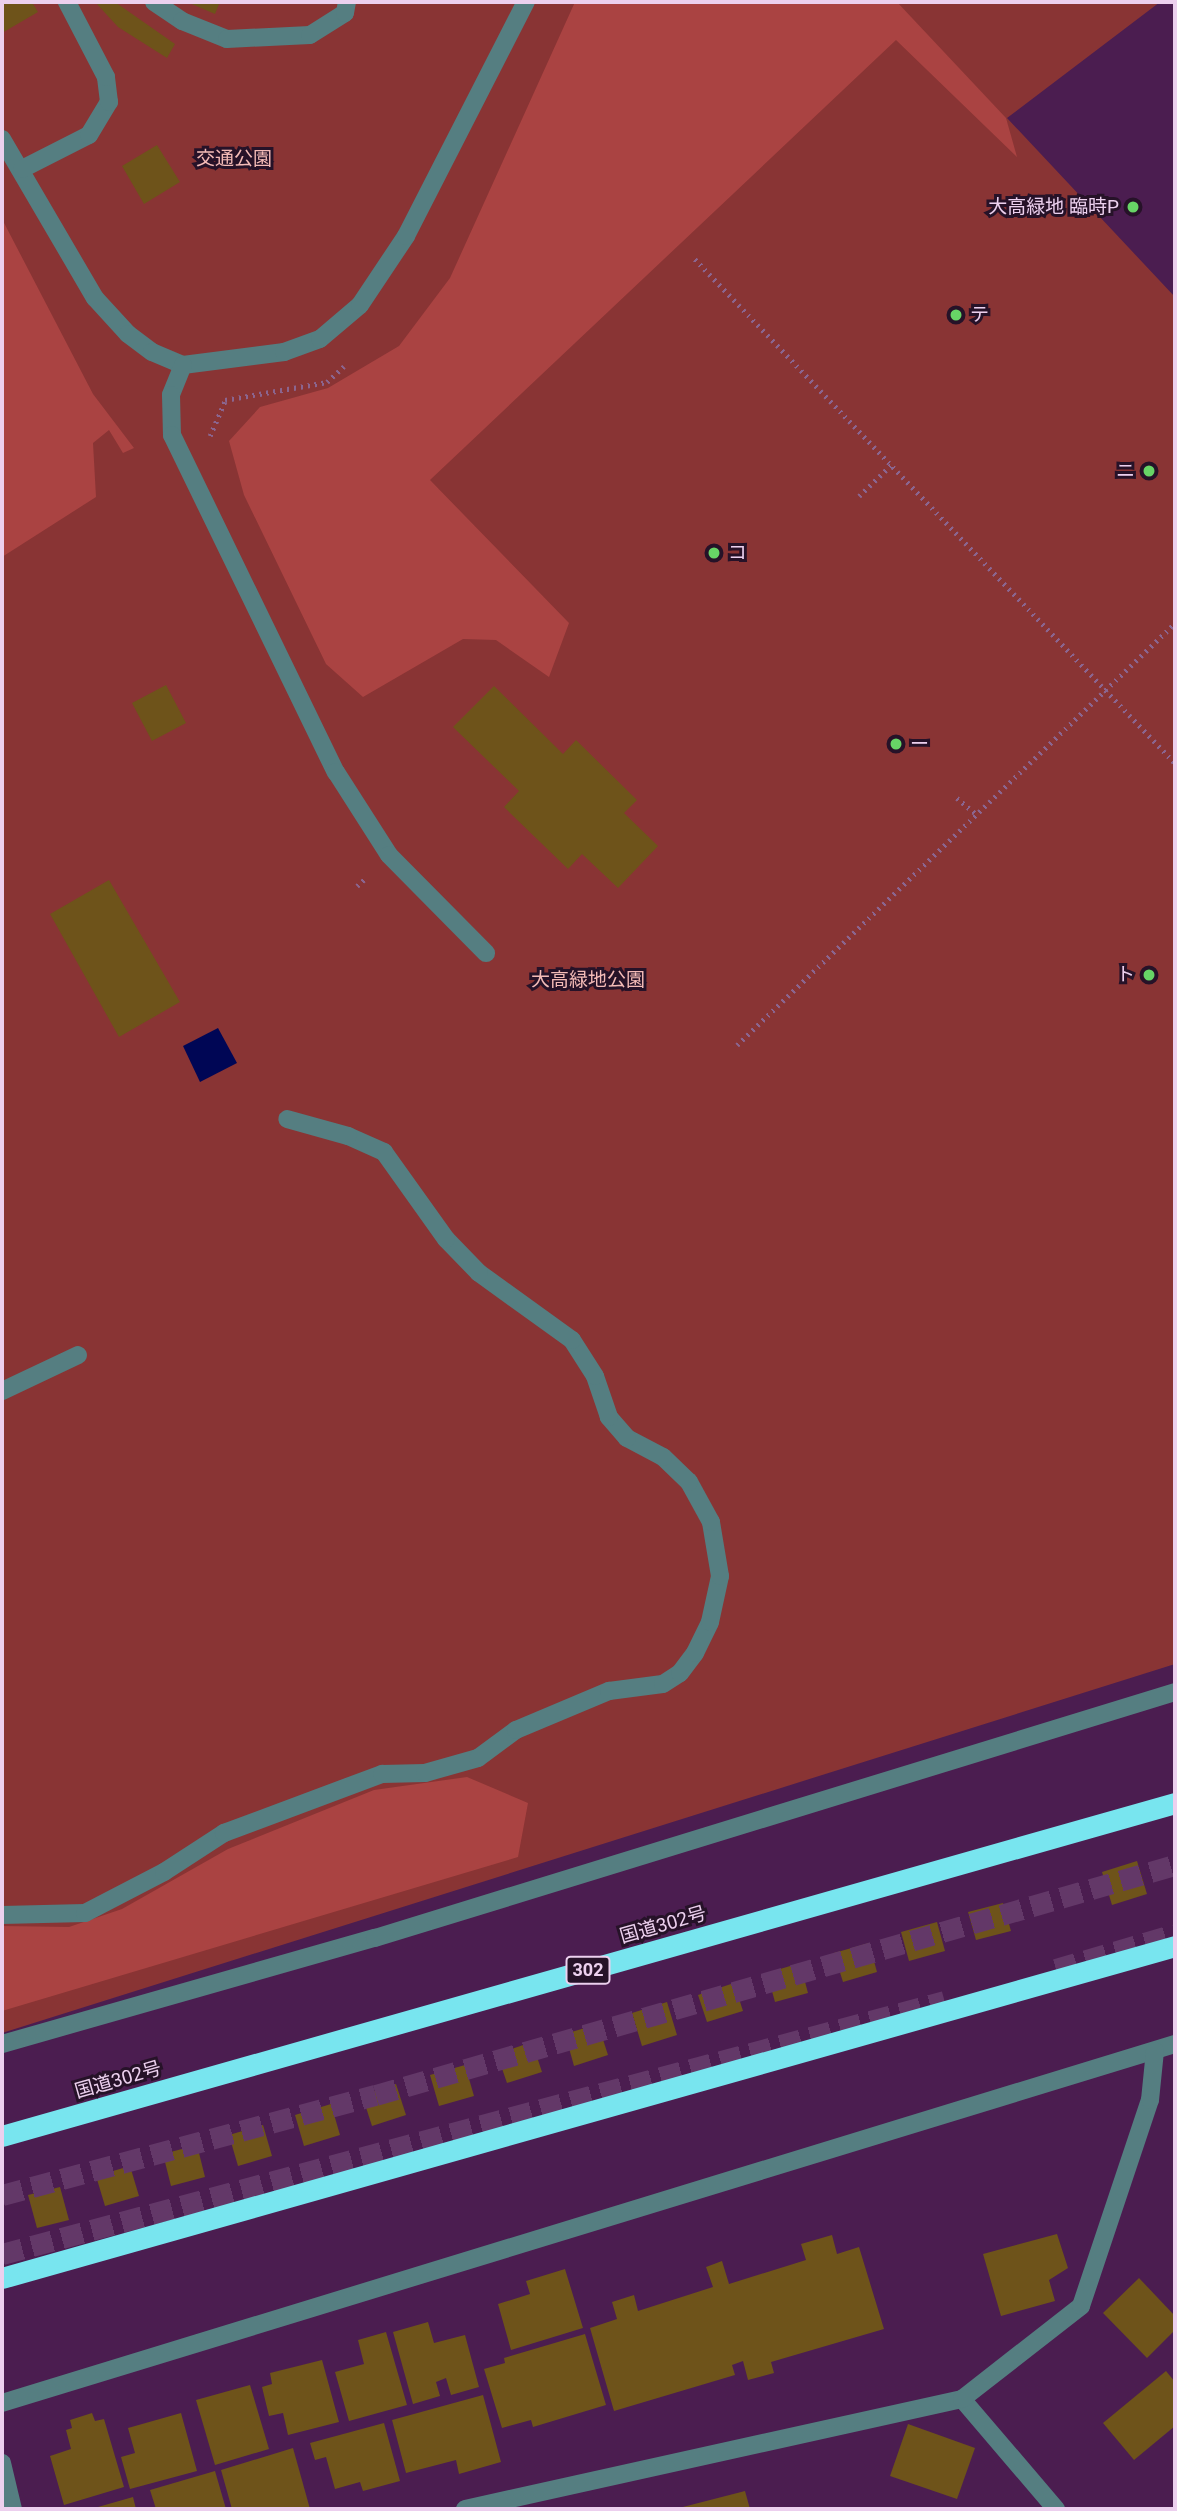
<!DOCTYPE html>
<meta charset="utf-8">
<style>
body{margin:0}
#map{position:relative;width:1177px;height:2511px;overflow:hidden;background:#4b1d50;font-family:Roboto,"Noto Sans JP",sans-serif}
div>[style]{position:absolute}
.green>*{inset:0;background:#893434}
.forest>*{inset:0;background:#aa4342}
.water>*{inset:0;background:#000655}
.building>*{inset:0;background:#6e531a}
.highway-tunnel>*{height:21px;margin-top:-10.5px;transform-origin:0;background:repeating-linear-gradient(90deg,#633868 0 21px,transparent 0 31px)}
.path>*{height:4.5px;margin-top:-2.25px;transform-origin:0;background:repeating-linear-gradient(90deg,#8b658f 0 2px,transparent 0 7px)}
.minor>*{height:18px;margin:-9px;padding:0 9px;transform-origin:9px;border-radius:9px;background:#557e81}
.highway>*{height:21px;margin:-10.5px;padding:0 10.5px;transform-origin:10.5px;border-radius:10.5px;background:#78e5ef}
.dots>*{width:19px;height:19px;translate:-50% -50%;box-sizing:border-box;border:4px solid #261228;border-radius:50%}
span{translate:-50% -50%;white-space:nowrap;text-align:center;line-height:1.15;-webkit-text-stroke:6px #261228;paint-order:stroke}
.shield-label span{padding:2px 5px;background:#261228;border:2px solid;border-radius:5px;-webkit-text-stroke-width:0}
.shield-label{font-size:18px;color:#ecd0ee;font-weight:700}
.park-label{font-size:19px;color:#f4bbb7}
.poi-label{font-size:19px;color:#ecd0ee}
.right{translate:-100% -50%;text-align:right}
.left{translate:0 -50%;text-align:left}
.street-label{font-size:19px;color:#ecd0ee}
.frame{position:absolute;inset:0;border:4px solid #ecd0ee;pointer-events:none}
</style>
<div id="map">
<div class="green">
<div style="clip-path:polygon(2px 2px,1160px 2px,1007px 118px,1175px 297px,1175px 1664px,2px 2033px)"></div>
</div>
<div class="forest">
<div style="clip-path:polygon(575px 2px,897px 2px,1006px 118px,1017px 157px,896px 40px,430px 480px,569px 623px,549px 677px,496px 640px,463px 639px,363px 697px,326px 664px,244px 495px,229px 441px,260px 407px,328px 388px,399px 346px,450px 278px)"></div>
<div style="clip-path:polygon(2px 219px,93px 394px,134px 448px,123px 453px,109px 430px,93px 443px,96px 497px,2px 557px)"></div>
<div style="clip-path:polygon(467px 1777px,528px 1803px,518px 1857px,2px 2011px,2px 1926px,69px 1927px,122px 1909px,228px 1849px,374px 1790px)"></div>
</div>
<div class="water">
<div style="clip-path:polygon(218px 1028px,237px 1063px,200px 1082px,183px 1046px)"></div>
</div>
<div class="building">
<div style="clip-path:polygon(2px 2px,32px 2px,38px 12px,2px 33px)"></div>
<div style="clip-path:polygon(95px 2px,115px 2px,175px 44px,167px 58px,118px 27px)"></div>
<div style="clip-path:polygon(187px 2px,220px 2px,215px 14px)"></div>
<div style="clip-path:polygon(157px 145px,180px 182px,144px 204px,122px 166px)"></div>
<div style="clip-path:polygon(166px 685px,186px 723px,152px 741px,132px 703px)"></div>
<div style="clip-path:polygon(494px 686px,563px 754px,576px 740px,637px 800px,624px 813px,658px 846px,618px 888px,582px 854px,568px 869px,504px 807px,519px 791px,453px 727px)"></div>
<div style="clip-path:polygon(109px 880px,180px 1002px,119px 1037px,50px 914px)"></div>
<div style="clip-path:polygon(1137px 1861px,1147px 1894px,1112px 1905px,1102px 1872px)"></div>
<div style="clip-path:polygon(1003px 1903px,1011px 1931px,976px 1940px,968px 1912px)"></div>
<div style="clip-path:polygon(937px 1922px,945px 1951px,909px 1961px,901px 1932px)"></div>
<div style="clip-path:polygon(869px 1943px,877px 1972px,843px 1982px,834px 1953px)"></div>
<div style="clip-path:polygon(800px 1963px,808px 1993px,775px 2002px,767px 1973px)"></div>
<div style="clip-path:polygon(734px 1983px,743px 2011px,707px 2022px,698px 1995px)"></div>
<div style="clip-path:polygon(667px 2002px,677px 2035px,642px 2046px,632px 2013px)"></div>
<div style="clip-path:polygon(598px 2024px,608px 2055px,574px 2066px,565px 2034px)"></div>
<div style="clip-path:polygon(532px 2042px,542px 2072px,507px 2083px,497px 2054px)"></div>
<div style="clip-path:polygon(465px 2065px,474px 2096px,439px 2106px,430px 2075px)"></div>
<div style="clip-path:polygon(396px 2084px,406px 2115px,372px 2126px,362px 2095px)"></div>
<div style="clip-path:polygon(331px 2104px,340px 2135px,304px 2146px,295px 2115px)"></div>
<div style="clip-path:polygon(263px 2125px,272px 2156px,238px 2166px,229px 2135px)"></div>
<div style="clip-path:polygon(197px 2145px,205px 2177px,171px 2186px,163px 2154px)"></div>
<div style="clip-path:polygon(130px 2166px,139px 2196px,105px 2206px,96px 2176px)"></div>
<div style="clip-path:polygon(60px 2187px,69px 2220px,37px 2228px,28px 2195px)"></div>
<div style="clip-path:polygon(1057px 2234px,1068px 2268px,1049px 2280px,1055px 2301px,1001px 2316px,983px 2254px)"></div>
<div style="clip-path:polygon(832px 2235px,837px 2254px,859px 2247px,884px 2329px,771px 2362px,774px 2373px,748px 2380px,743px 2361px,732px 2365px,735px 2375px,614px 2411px,590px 2328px,617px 2319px,612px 2302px,634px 2295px,638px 2311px,713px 2287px,706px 2267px,722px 2261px,729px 2284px,806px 2260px,801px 2244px)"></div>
<div style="clip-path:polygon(565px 2269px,583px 2328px,511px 2350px,498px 2304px,530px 2294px,526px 2281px)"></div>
<div style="clip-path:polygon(1139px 2278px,1175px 2316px,1175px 2330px,1147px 2358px,1103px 2313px)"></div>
<div style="clip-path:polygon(428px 2322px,434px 2343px,465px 2335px,479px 2387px,451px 2395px,446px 2378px,436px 2382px,440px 2396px,413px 2404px,393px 2332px)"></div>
<div style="clip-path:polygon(386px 2332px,407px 2405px,349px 2421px,335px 2372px,364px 2364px,358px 2340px)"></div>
<div style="clip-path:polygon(585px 2334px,606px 2405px,533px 2427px,531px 2420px,502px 2428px,484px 2369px,505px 2363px,504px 2358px)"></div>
<div style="clip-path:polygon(322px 2360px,339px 2422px,288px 2435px,283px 2413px,269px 2416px,262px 2387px,272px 2384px,270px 2373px)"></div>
<div style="clip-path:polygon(1166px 2371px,1175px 2382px,1175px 2426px,1134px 2460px,1103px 2423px)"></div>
<div style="clip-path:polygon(250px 2385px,269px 2449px,215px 2465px,196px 2400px)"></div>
<div style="clip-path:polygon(483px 2395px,501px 2462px,459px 2474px,456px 2460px,406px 2473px,392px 2420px)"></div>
<div style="clip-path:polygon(92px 2413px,95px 2421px,104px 2419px,124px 2487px,64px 2505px,50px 2456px,71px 2449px,66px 2430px,72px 2428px,70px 2420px)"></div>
<div style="clip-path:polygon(181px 2413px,197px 2471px,130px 2489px,121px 2457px,135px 2453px,128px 2428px)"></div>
<div style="clip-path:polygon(384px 2423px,400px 2481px,363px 2491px,360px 2482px,335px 2489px,326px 2457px,315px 2460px,310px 2443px)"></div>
<div style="clip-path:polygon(908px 2424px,975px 2448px,957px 2499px,890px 2476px)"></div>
<div style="clip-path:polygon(293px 2448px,310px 2509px,232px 2509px,221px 2470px)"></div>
<div style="clip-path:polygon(215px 2471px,226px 2509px,156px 2509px,150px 2490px)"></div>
<div style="clip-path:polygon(745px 2491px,750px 2509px,679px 2509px,679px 2508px)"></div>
<div style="clip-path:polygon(133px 2497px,136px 2509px,91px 2509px)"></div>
</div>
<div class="highway-tunnel">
<div style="left:1056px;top:1969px;width:124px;rotate:-16.4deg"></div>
<div style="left:2px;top:2195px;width:387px;rotate:-15deg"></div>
<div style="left:376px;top:2095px;width:831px;rotate:-16.06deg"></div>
<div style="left:2px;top:2254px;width:976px;rotate:-15.02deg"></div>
</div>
<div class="path">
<div style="left:695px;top:259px;width:696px;rotate:46.4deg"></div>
<div style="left:210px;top:436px;width:39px;rotate:-67deg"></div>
<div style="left:225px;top:400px;width:104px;rotate:-10deg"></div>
<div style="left:327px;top:382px;width:23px;rotate:-43deg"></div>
<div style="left:859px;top:496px;width:45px;rotate:-44.1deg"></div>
<div style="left:957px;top:798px;width:26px;rotate:40deg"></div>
<div style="left:357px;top:886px;width:13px;rotate:-42deg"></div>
<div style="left:737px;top:1045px;width:608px;rotate:-43.93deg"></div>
</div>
<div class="minor">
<div style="left:154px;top:2px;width:34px;rotate:34deg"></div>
<div style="left:182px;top:21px;width:48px;rotate:21.8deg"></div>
<div style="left:227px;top:39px;width:83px;rotate:-2.8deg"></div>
<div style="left:310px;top:35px;width:41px;rotate:-32.2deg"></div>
<div style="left:345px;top:13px;width:11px;rotate:-80deg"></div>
<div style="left:2px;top:139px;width:184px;rotate:59.7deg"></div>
<div style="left:95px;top:298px;width:49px;rotate:47.5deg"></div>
<div style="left:128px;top:334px;width:30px;rotate:37deg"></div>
<div style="left:152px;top:352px;width:34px;rotate:23deg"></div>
<div style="left:183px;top:365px;width:102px;rotate:-7.3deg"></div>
<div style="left:284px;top:352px;width:38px;rotate:-20deg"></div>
<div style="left:320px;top:339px;width:52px;rotate:-40.4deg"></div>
<div style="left:360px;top:305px;width:83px;rotate:-56.3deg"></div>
<div style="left:406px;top:236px;width:263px;rotate:-62.9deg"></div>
<div style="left:22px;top:169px;width:75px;rotate:-26.9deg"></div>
<div style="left:89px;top:135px;width:39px;rotate:-59deg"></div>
<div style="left:109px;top:102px;width:25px;rotate:-97deg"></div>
<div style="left:106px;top:77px;width:85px;rotate:-117.5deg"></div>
<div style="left:183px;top:365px;width:32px;rotate:112deg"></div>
<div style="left:171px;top:395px;width:40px;rotate:88.6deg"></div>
<div style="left:172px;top:435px;width:375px;rotate:64.1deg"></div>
<div style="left:336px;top:772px;width:98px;rotate:57.4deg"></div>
<div style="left:389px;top:855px;width:138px;rotate:45.3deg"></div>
<div style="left:2px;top:1391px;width:84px;rotate:-25.3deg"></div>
<div style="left:2px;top:1915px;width:83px;rotate:-1.4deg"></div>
<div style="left:85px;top:1913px;width:89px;rotate:-27.4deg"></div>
<div style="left:164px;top:1872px;width:72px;rotate:-33deg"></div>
<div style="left:224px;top:1833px;width:169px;rotate:-20.5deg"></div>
<div style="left:382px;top:1774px;width:43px;rotate:-1.3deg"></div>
<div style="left:425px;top:1773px;width:55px;rotate:-15.8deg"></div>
<div style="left:478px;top:1758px;width:47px;rotate:-36.4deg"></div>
<div style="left:516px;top:1730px;width:101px;rotate:-22.8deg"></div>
<div style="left:609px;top:1691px;width:54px;rotate:-7.4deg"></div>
<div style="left:663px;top:1684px;width:20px;rotate:-33deg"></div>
<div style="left:680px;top:1673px;width:25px;rotate:-53deg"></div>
<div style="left:695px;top:1653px;width:34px;rotate:-64deg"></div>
<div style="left:710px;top:1622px;width:47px;rotate:-77.7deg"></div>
<div style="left:720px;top:1576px;width:55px;rotate:-99.5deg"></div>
<div style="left:711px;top:1522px;width:46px;rotate:-118.8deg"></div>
<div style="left:689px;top:1482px;width:36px;rotate:-136deg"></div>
<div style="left:663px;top:1457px;width:41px;rotate:-152.2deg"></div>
<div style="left:627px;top:1438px;width:28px;rotate:-131deg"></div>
<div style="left:609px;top:1417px;width:43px;rotate:-108.9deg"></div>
<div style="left:595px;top:1376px;width:43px;rotate:-122.6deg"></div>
<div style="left:572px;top:1340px;width:115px;rotate:-144.2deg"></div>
<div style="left:479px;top:1273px;width:47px;rotate:-134.1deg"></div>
<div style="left:446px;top:1239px;width:107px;rotate:-125.5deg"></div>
<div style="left:384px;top:1152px;width:39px;rotate:-156deg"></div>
<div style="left:348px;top:1136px;width:63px;rotate:-164.4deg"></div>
<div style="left:2px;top:2044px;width:388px;rotate:-15.9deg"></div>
<div style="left:375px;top:1938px;width:837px;rotate:-17.09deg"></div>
<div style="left:962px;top:2399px;width:145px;rotate:49.5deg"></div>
<div style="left:2px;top:2403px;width:1227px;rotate:-17.02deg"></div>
<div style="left:2px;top:2463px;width:47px;rotate:76.6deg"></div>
<div style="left:465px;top:2509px;width:509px;rotate:-12.48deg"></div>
<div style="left:962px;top:2399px;width:151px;rotate:-38deg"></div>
<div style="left:1081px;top:2306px;width:217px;rotate:-71.5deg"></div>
<div style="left:1150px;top:2100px;width:49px;rotate:-84.2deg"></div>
</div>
<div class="highway">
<div style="left:2px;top:2136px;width:1219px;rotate:-15.85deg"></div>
<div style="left:2px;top:2278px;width:1219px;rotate:-15.8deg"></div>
</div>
<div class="dots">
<div style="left:1133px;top:207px;background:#67d466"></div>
<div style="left:956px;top:315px;background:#67d466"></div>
<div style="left:1149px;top:471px;background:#67d466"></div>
<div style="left:714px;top:553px;background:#67d466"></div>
<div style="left:896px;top:744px;background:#67d466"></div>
<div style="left:1149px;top:975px;background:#67d466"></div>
</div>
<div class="shield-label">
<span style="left:588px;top:1970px">302</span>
</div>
<div class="park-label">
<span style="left:234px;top:159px">交通公園</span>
<span style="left:588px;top:980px">大高緑地公園</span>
</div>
<div class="poi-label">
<span class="right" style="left:1119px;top:207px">大高緑地 臨時P</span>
<span class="left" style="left:970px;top:315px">テ</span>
<span class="right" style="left:1135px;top:471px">ニ</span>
<span class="left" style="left:728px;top:553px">コ</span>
<span class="left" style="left:910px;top:744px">ー</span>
<span class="right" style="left:1135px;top:975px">ト</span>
</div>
<div class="street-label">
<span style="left:663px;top:1925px;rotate:-16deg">国道302号</span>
<span style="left:118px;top:2080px;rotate:-16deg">国道302号</span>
</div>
<div class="frame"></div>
</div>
